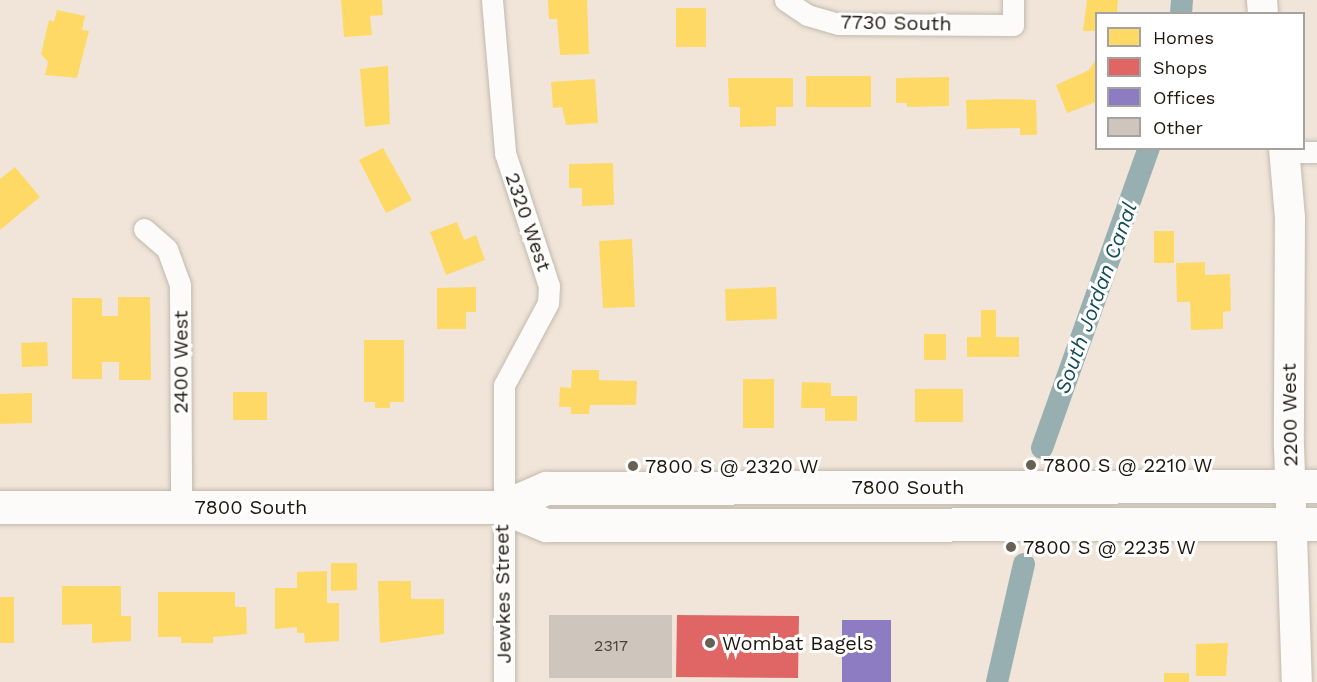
<!DOCTYPE html>
<style>
body{margin:0}
#map{position:relative;width:1317px;height:682px;overflow:hidden;background:#f0e5d8;font-family:"Work Sans",sans-serif}
div>[style]{position:absolute}
.homes>*{inset:0;background:#ffd966}
.shops>*{inset:0;background:#e06666}
.offices>*{inset:0;background:#8e7cc3}
.canal>*{height:22px;margin:-11px;padding:0 11px;transform-origin:11px;border-radius:11px;background:#97afb1}
.building>*{inset:0;background:#cec6bc}
.roads{filter:drop-shadow(0 0 2px #c2baaf) drop-shadow(0 0 2px #c2baaf)}
.street>*{height:21px;margin:-10.5px;padding:0 10.5px;transform-origin:10.5px;border-radius:10.5px;background:#fdfbf9}
.secondary>*{height:30px;margin:-15px;padding:0 15px;transform-origin:15px;border-radius:15px;background:#fdfbf9}
.primary>*{height:33px;margin:-16.5px;padding:0 16.5px;transform-origin:16.5px;border-radius:16.5px;background:#fdfbf9}
.dots>*{width:16px;height:16px;translate:-50% -50%;box-sizing:border-box;border:3px solid #fff;border-radius:50%}
span{translate:-50% -50%;white-space:nowrap;text-align:center;line-height:1.15;-webkit-text-stroke:6px #fff;paint-order:stroke}
.number-label{font-size:16px;color:#4a433a}
.number-label span{-webkit-text-stroke-width:0}
.street-label{font-size:20px;color:#1e170e}
.poi-label{font-size:20px;color:#1e170e}
.left{translate:0 -50%;text-align:left}
.water-label{font-size:21px;color:#134c57;font-style:italic}
.legend{position:absolute;left:1095px;top:12px;width:210px;height:138px;box-sizing:border-box;background:#fff;border:2px solid #a5a29f;margin:0;padding:8px 10px;list-style:none;font-size:18px;color:#1e170e}
.legend li{display:flex;align-items:center;gap:12px;height:30px}
.legend b{width:30px;border:2px solid #a5a29f}
</style>
<div id="map">
<div class="homes">
<div style="clip-path:polygon(341px 0,382px 0,383px 15px,370px 16px,372px 35px,344px 37px)"></div>
<div style="clip-path:polygon(548px 0,587px 0,589px 54px,560px 55px,557px 19px,549px 19px)"></div>
<div style="clip-path:polygon(1087px 0,1118px 0,1117px 14px,1096px 14px,1096px 31px,1083px 31px)"></div>
<div style="clip-path:polygon(676px 8px,706px 8px,706px 47px,676px 47px)"></div>
<div style="clip-path:polygon(57px 10px,85px 16px,82px 30px,89px 31px,77px 78px,45px 75px,48px 62px,41px 54px,49px 20px,54px 22px)"></div>
<div style="clip-path:polygon(1096px 59px,1096px 102px,1067px 113px,1056px 85px,1089px 70px)"></div>
<div style="clip-path:polygon(388px 66px,390px 124px,365px 127px,360px 69px)"></div>
<div style="clip-path:polygon(806px 76px,871px 76px,871px 107px,806px 107px)"></div>
<div style="clip-path:polygon(949px 77px,949px 106px,907px 107px,907px 103px,896px 103px,896px 78px)"></div>
<div style="clip-path:polygon(728px 78px,793px 78px,793px 107px,776px 107px,776px 126px,740px 127px,740px 107px,729px 107px)"></div>
<div style="clip-path:polygon(595px 79px,598px 123px,566px 125px,562px 107px,553px 108px,551px 82px)"></div>
<div style="clip-path:polygon(1009px 99px,1036px 100px,1037px 135px,1020px 135px,1020px 128px,967px 129px,966px 100px)"></div>
<div style="clip-path:polygon(383px 148px,412px 200px,386px 213px,359px 160px)"></div>
<div style="clip-path:polygon(613px 163px,614px 205px,582px 206px,582px 188px,569px 188px,569px 164px)"></div>
<div style="clip-path:polygon(15px 167px,40px 197px,0 230px,0 179px)"></div>
<div style="clip-path:polygon(457px 222px,464px 240px,476px 235px,485px 260px,446px 275px,430px 232px)"></div>
<div style="clip-path:polygon(1154px 231px,1174px 231px,1174px 263px,1154px 263px)"></div>
<div style="clip-path:polygon(632px 239px,635px 307px,603px 308px,599px 241px)"></div>
<div style="clip-path:polygon(1205px 262px,1205px 275px,1230px 274px,1231px 311px,1223px 312px,1223px 329px,1191px 330px,1190px 302px,1177px 302px,1176px 263px)"></div>
<div style="clip-path:polygon(476px 287px,476px 312px,466px 312px,466px 329px,437px 329px,437px 288px)"></div>
<div style="clip-path:polygon(776px 287px,777px 319px,726px 321px,725px 289px)"></div>
<div style="clip-path:polygon(118px 297px,150px 297px,151px 380px,119px 380px,119px 362px,102px 362px,102px 379px,72px 379px,72px 298px,102px 298px,102px 316px,118px 316px)"></div>
<div style="clip-path:polygon(981px 310px,996px 310px,996px 337px,1019px 337px,1019px 357px,967px 357px,967px 337px,981px 337px)"></div>
<div style="clip-path:polygon(924px 334px,946px 334px,946px 360px,924px 360px)"></div>
<div style="clip-path:polygon(364px 340px,404px 340px,404px 402px,390px 402px,390px 408px,375px 408px,375px 402px,364px 402px)"></div>
<div style="clip-path:polygon(47px 342px,48px 366px,22px 367px,21px 343px)"></div>
<div style="clip-path:polygon(572px 370px,599px 370px,599px 380px,637px 381px,636px 405px,590px 405px,589px 414px,571px 414px,571px 407px,559px 407px,560px 387px,571px 388px)"></div>
<div style="clip-path:polygon(743px 379px,774px 379px,774px 428px,743px 428px)"></div>
<div style="clip-path:polygon(802px 382px,831px 383px,831px 396px,857px 396px,857px 421px,825px 421px,825px 408px,801px 408px)"></div>
<div style="clip-path:polygon(915px 389px,963px 389px,963px 422px,915px 422px)"></div>
<div style="clip-path:polygon(233px 392px,267px 392px,267px 420px,233px 420px)"></div>
<div style="clip-path:polygon(32px 393px,32px 423px,0 424px,0 394px)"></div>
<div style="clip-path:polygon(331px 563px,357px 563px,357px 590px,331px 591px)"></div>
<div style="clip-path:polygon(327px 571px,327px 603px,339px 603px,339px 641px,305px 643px,304px 633px,297px 633px,297px 627px,275px 629px,275px 588px,297px 588px,297px 572px)"></div>
<div style="clip-path:polygon(378px 581px,411px 581px,411px 599px,444px 599px,444px 634px,380px 643px)"></div>
<div style="clip-path:polygon(62px 586px,121px 586px,121px 616px,131px 616px,131px 641px,92px 643px,92px 624px,62px 625px)"></div>
<div style="clip-path:polygon(158px 592px,235px 592px,235px 607px,246px 607px,247px 634px,213px 637px,213px 643px,181px 643px,181px 637px,158px 637px)"></div>
<div style="clip-path:polygon(0 597px,14px 597px,14px 643px,0 643px)"></div>
<div style="clip-path:polygon(1228px 643px,1226px 676px,1196px 676px,1196px 644px)"></div>
<div style="clip-path:polygon(1164px 673px,1189px 673px,1189px 682px,1164px 682px)"></div>
</div>
<div class="shops">
<div style="clip-path:polygon(677px 615px,799px 616px,798px 678px,676px 677px)"></div>
</div>
<div class="offices">
<div style="clip-path:polygon(842px 620px,891px 620px,891px 682px,842px 682px)"></div>
</div>
<div class="canal">
<div style="left:1181px;top:14px;width:14px;rotate:-86deg"></div>
<div style="left:1042px;top:448px;width:319px;rotate:-70.4deg"></div>
<div style="left:997px;top:682px;width:121px;rotate:-77.1deg"></div>
</div>
<div class="building">
<div style="clip-path:polygon(549px 615px,672px 615px,672px 678px,549px 678px)"></div>
</div>
<div class="roads">
<div class="street">
<div style="left:492px;top:0;width:154px;rotate:85.1deg"></div>
<div style="left:505px;top:153px;width:140px;rotate:71.7deg"></div>
<div style="left:549px;top:286px;width:17px;rotate:93deg"></div>
<div style="left:548px;top:303px;width:93px;rotate:118.2deg"></div>
<div style="left:504px;top:385px;width:297px;rotate:90deg"></div>
<div style="left:785px;top:0;width:27px;rotate:34deg"></div>
<div style="left:807px;top:15px;width:33px;rotate:16deg"></div>
<div style="left:839px;top:24px;width:174px;rotate:0.3deg"></div>
<div style="left:1013px;top:25px;width:25px;rotate:-90deg"></div>
<div style="left:1285px;top:152px;width:32px"></div>
<div style="left:144px;top:229px;width:30px;rotate:41deg"></div>
<div style="left:167px;top:249px;width:37px;rotate:70deg"></div>
<div style="left:180px;top:284px;width:223px;rotate:89.7deg"></div>
</div>
<div class="secondary">
<div style="left:1262px;top:0;width:14px;rotate:86deg"></div>
<div style="left:1284px;top:148px;width:70px;rotate:85.1deg"></div>
<div style="left:1290px;top:218px;width:228px;rotate:90.3deg"></div>
<div style="left:1289px;top:446px;width:236px;rotate:88.1deg"></div>
</div>
<div class="primary">
<div style="left:0;top:507px;width:502px"></div>
<div style="left:502px;top:507px;width:48px;rotate:22.2deg"></div>
<div style="left:546px;top:525px;width:771px;rotate:-0.07deg"></div>
<div style="left:502px;top:507px;width:48px;rotate:-23.4deg"></div>
<div style="left:546px;top:488px;width:771px;rotate:-0.15deg"></div>
</div>
</div>
<div class="dots">
<div style="left:1031px;top:465px;background:#685f55"></div>
<div style="left:633px;top:466px;background:#685f55"></div>
<div style="left:1011px;top:547px;background:#685f55"></div>
<div style="left:710px;top:643px;background:#685f55"></div>
</div>
<div class="number-label">
<span style="left:611px;top:646px">2317</span>
</div>
<div class="street-label">
<span style="left:896px;top:23px;rotate:1deg">7730 South</span>
<span style="left:528px;top:222px;rotate:71deg">2320 West</span>
<span style="left:181px;top:362px;rotate:-90deg">2400 West</span>
<span style="left:1290px;top:415px;rotate:-91deg">2200 West</span>
<span style="left:908px;top:487px">7800 South</span>
<span style="left:251px;top:507px">7800 South</span>
<span style="left:503px;top:594px;rotate:-91deg">Jewkes Street</span>
</div>
<div class="poi-label">
<span class="left" style="left:1043px;top:465px">7800 S @ 2210 W</span>
<span class="left" style="left:645px;top:466px">7800 S @ 2320 W</span>
<span class="left" style="left:1023px;top:547px">7800 S @ 2235 W</span>
<span class="left" style="left:722px;top:643px">Wombat Bagels</span>
</div>
<div class="water-label">
<span style="left:1096px;top:298px;rotate:-70deg">South Jordan Canal</span>
</div>
<ul class="legend">
<li><b style="height:16px;background:#ffd966"></b>Homes</li>
<li><b style="height:16px;background:#e06666"></b>Shops</li>
<li><b style="height:16px;background:#8e7cc3"></b>Offices</li>
<li><b style="height:16px;background:#cec6bc"></b>Other</li>
</ul>
</div>
